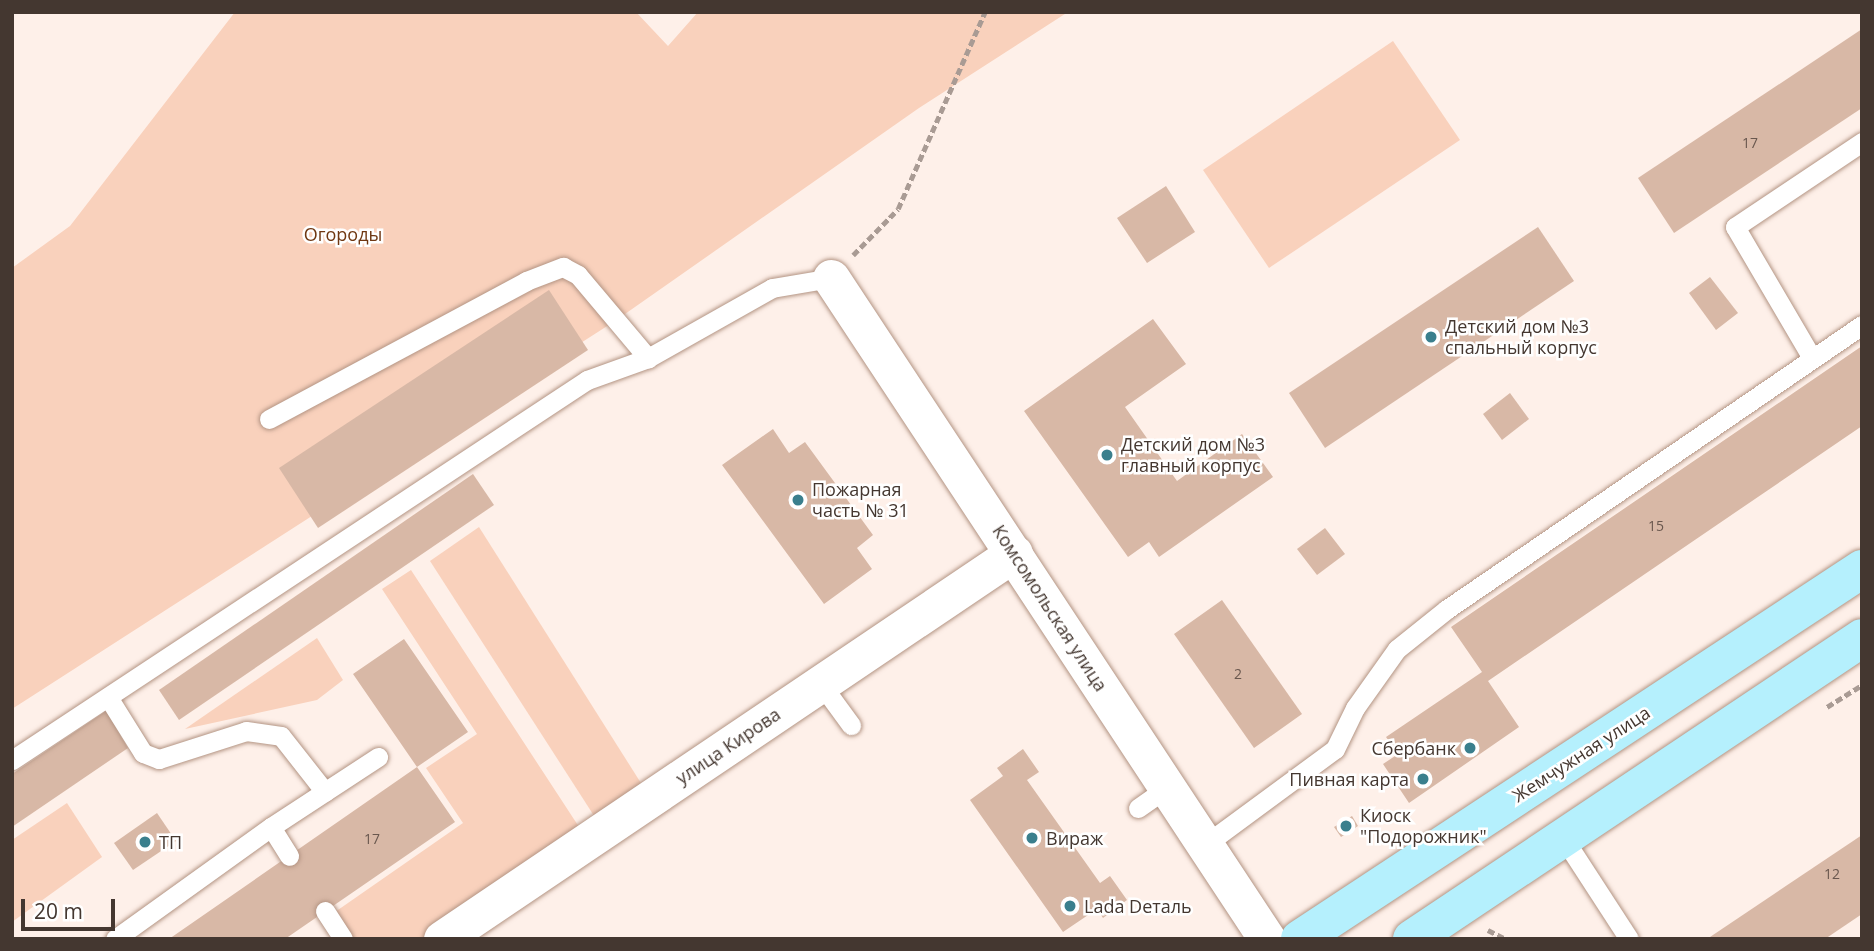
<!DOCTYPE html>
<meta charset="utf-8">
<style>
body{margin:0}
#map{position:relative;width:1874px;height:951px;overflow:hidden;background:#fef0e9;font-family:"Open Sans",sans-serif}
div>[style]{position:absolute}
.green>*{inset:0;background:#f9d1bc}
.building>*{inset:0;background:#d8b8a6}
.path>*{height:4.5px;margin-top:-2.25px;transform-origin:0;background:repeating-linear-gradient(90deg,#a99b94 0 7px,transparent 0 10.5px)}
.roads{filter:drop-shadow(0 0 2px #b39483) drop-shadow(0 0 2px #b39483)}
.service>*{height:19px;margin:-9.5px;padding:0 9.5px;transform-origin:9.5px;border-radius:9.5px;background:#fff}
.minor>*{height:37px;margin:-18.5px;padding:0 18.5px;transform-origin:18.5px;border-radius:18.5px;background:#fff}
.primary>*{height:38px;margin:-19px;padding:0 19px;transform-origin:19px;border-radius:19px;background:#b5f0fd}
.dots>*{width:19px;height:19px;translate:-50% -50%;box-sizing:border-box;border:4px solid #fff;border-radius:50%}
span{translate:-50% -50%;white-space:nowrap;text-align:center;line-height:1.15;-webkit-text-stroke:5px #fff;paint-order:stroke}
.number-label{font-size:14px;color:#69574e}
.number-label span{-webkit-text-stroke-width:0}
.park-label{font-size:18px;color:#703812}
.poi-label{font-size:18px;color:#443730}
.left{translate:0 -50%;text-align:left}
.right{translate:-100% -50%;text-align:right}
.street-label{font-size:18px;color:#443730}
.frame{position:absolute;inset:0;border:14px solid #443730;pointer-events:none}
.scale{position:absolute;left:21px;top:899px;width:94px;height:32px;box-sizing:border-box;border:4px solid #443730;border-top:0;padding-left:9px;font-size:21px;line-height:24px;white-space:nowrap;color:#443730;-webkit-text-stroke:5px #fff;paint-order:stroke}
</style>
<div id="map">
<div class="green">
<div style="clip-path:polygon(235px 12px,636px 12px,668px 46px,698px 12px,1068px 12px,919px 108px,615px 321px,12px 709px,12px 268px,70px 226px)"></div>
<div style="clip-path:polygon(1393px 41px,1460px 140px,1269px 268px,1203px 170px)"></div>
<div style="clip-path:polygon(479px 527px,646px 791px,598px 822px,430px 561px)"></div>
<div style="clip-path:polygon(411px 570px,583px 833px,427px 939px,352px 939px,335px 912px,463px 823px,426px 768px,477px 734px,382px 589px)"></div>
<div style="clip-path:polygon(317px 638px,343px 680px,317px 700px,185px 729px)"></div>
<div style="clip-path:polygon(67px 803px,102px 857px,12px 922px,12px 840px)"></div>
</div>
<div class="building">
<div style="clip-path:polygon(1862px 29px,1862px 108px,1674px 233px,1638px 178px)"></div>
<div style="clip-path:polygon(1166px 186px,1195px 232px,1147px 263px,1117px 218px)"></div>
<div style="clip-path:polygon(1538px 227px,1574px 281px,1325px 448px,1289px 393px)"></div>
<div style="clip-path:polygon(1710px 277px,1738px 313px,1716px 330px,1689px 293px)"></div>
<div style="clip-path:polygon(549px 290px,588px 350px,318px 528px,279px 468px)"></div>
<div style="clip-path:polygon(1153px 319px,1186px 364px,1125px 407px,1177px 481px,1242px 434px,1273px 477px,1159px 557px,1149px 542px,1128px 557px,1024px 411px)"></div>
<div style="clip-path:polygon(1862px 346px,1862px 426px,1488px 681px,1519px 727px,1409px 803px,1383px 764px,1398px 754px,1386px 737px,1482px 672px,1451px 627px)"></div>
<div style="clip-path:polygon(1510px 393px,1529px 419px,1502px 440px,1483px 414px)"></div>
<div style="clip-path:polygon(773px 429px,789px 453px,805px 442px,873px 535px,857px 548px,872px 569px,824px 604px,722px 465px)"></div>
<div style="clip-path:polygon(473px 474px,494px 505px,179px 720px,159px 690px)"></div>
<div style="clip-path:polygon(1325px 528px,1345px 554px,1317px 575px,1297px 549px)"></div>
<div style="clip-path:polygon(1222px 600px,1302px 714px,1254px 748px,1174px 634px)"></div>
<div style="clip-path:polygon(404px 639px,468px 732px,417px 767px,455px 822px,285px 939px,169px 939px,417px 767px,353px 674px)"></div>
<div style="clip-path:polygon(106px 711px,128px 748px,12px 827px,12px 774px)"></div>
<div style="clip-path:polygon(1023px 749px,1039px 772px,1027px 780px,1100px 883px,1110px 876px,1127px 900px,1103px 918px,1097px 909px,1063px 932px,970px 800px,1003px 776px,997px 768px)"></div>
<div style="clip-path:polygon(157px 813px,176px 841px,133px 870px,114px 843px)"></div>
<div style="clip-path:polygon(1352px 816px,1358px 826px,1341px 837px,1334px 827px)"></div>
<div style="clip-path:polygon(1862px 835px,1862px 914px,1825px 939px,1707px 939px)"></div>
</div>
<div class="path">
<div style="left:853px;top:255px;width:64px;rotate:-45.6deg"></div>
<div style="left:898px;top:209px;width:215px;rotate:-66.2deg"></div>
<div style="left:1827px;top:707px;width:41px;rotate:-32.2deg"></div>
<div style="left:1488px;top:930px;width:20px;rotate:27deg"></div>
</div>
<div class="roads">
<div class="service">
<div style="left:1812px;top:358px;width:152px;rotate:-120.4deg"></div>
<div style="left:1735px;top:227px;width:153px;rotate:-33.8deg"></div>
<div style="left:269px;top:419px;width:292px;rotate:-28.2deg"></div>
<div style="left:526px;top:281px;width:40px;rotate:-21deg"></div>
<div style="left:563px;top:267px;width:17px;rotate:28deg"></div>
<div style="left:578px;top:275px;width:109px;rotate:49.9deg"></div>
<div style="left:821px;top:684px;width:51px;rotate:53.8deg"></div>
<div style="left:108px;top:697px;width:66px;rotate:58deg"></div>
<div style="left:143px;top:753px;width:17px;rotate:21deg"></div>
<div style="left:159px;top:759px;width:91px;rotate:-17.8deg"></div>
<div style="left:246px;top:731px;width:35px;rotate:8deg"></div>
<div style="left:281px;top:736px;width:71px;rotate:51.8deg"></div>
<div style="left:12px;top:760px;width:689px;rotate:-33.46deg"></div>
<div style="left:587px;top:380px;width:65px;rotate:-19.8deg"></div>
<div style="left:648px;top:358px;width:142px;rotate:-29.4deg"></div>
<div style="left:772px;top:288px;width:60px;rotate:-9.6deg"></div>
<div style="left:1138px;top:808px;width:37px;rotate:-35deg"></div>
<div style="left:271px;top:827px;width:128px;rotate:-33.2deg"></div>
<div style="left:1564px;top:839px;width:119px;rotate:57deg"></div>
<div style="left:1206px;top:844px;width:160px;rotate:-36.4deg"></div>
<div style="left:1335px;top:749px;width:46px;rotate:-64deg"></div>
<div style="left:1355px;top:708px;width:72px;rotate:-54.6deg"></div>
<div style="left:1397px;top:649px;width:64px;rotate:-38.7deg"></div>
<div style="left:1447px;top:609px;width:503px;rotate:-34.39deg"></div>
<div style="left:325px;top:911px;width:33px;rotate:57deg"></div>
<div style="left:115px;top:939px;width:192px;rotate:-35.7deg"></div>
<div style="left:271px;top:827px;width:34px;rotate:58deg"></div>
</div>
<div class="minor">
<div style="left:831px;top:278px;width:792px;rotate:56.59deg"></div>
<div style="left:442px;top:939px;width:690px;rotate:-34.01deg"></div>
</div>
<div class="primary">
<div style="left:1300px;top:939px;width:673px;rotate:-33.36deg"></div>
<div style="left:1412px;top:939px;width:541px;rotate:-33.78deg"></div>
</div>
</div>
<div class="dots">
<div style="left:1431px;top:337px;background:#3a7f8d"></div>
<div style="left:1107px;top:455px;background:#3a7f8d"></div>
<div style="left:798px;top:500px;background:#3a7f8d"></div>
<div style="left:1470px;top:748px;background:#3a7f8d"></div>
<div style="left:1423px;top:779px;background:#3a7f8d"></div>
<div style="left:1346px;top:826px;background:#3a7f8d"></div>
<div style="left:1032px;top:838px;background:#3a7f8d"></div>
<div style="left:145px;top:842px;background:#3a7f8d"></div>
<div style="left:1070px;top:906px;background:#3a7f8d"></div>
</div>
<div class="number-label">
<span style="left:1750px;top:143px">17</span>
<span style="left:1656px;top:526px">15</span>
<span style="left:1238px;top:674px">2</span>
<span style="left:372px;top:839px">17</span>
<span style="left:1832px;top:874px">12</span>
</div>
<div class="park-label">
<span style="left:343px;top:234px">Огороды</span>
</div>
<div class="poi-label">
<span class="left" style="left:1445px;top:337px">Детский дом №3<br>спальный корпус</span>
<span class="left" style="left:1121px;top:455px">Детский дом №3<br>главный корпус</span>
<span class="left" style="left:812px;top:500px">Пожарная<br>часть № 31</span>
<span class="right" style="left:1456px;top:748px">Сбербанк</span>
<span class="right" style="left:1409px;top:779px">Пивная карта</span>
<span class="left" style="left:1360px;top:826px">Киоск<br>"Подорожник"</span>
<span class="left" style="left:1046px;top:838px">Вираж</span>
<span class="left" style="left:159px;top:842px">ТП</span>
<span class="left" style="left:1084px;top:906px">Lada Dеталь</span>
</div>
<div class="street-label">
<span style="left:1050px;top:608px;rotate:57deg">Комсомольская улица</span>
<span style="left:728px;top:746px;rotate:-34deg">улица Кирова</span>
<span style="left:1581px;top:754px;rotate:-33deg">Жемчужная улица</span>
</div>
<div class="frame"></div>
<div class="scale">20 m</div>
</div>
